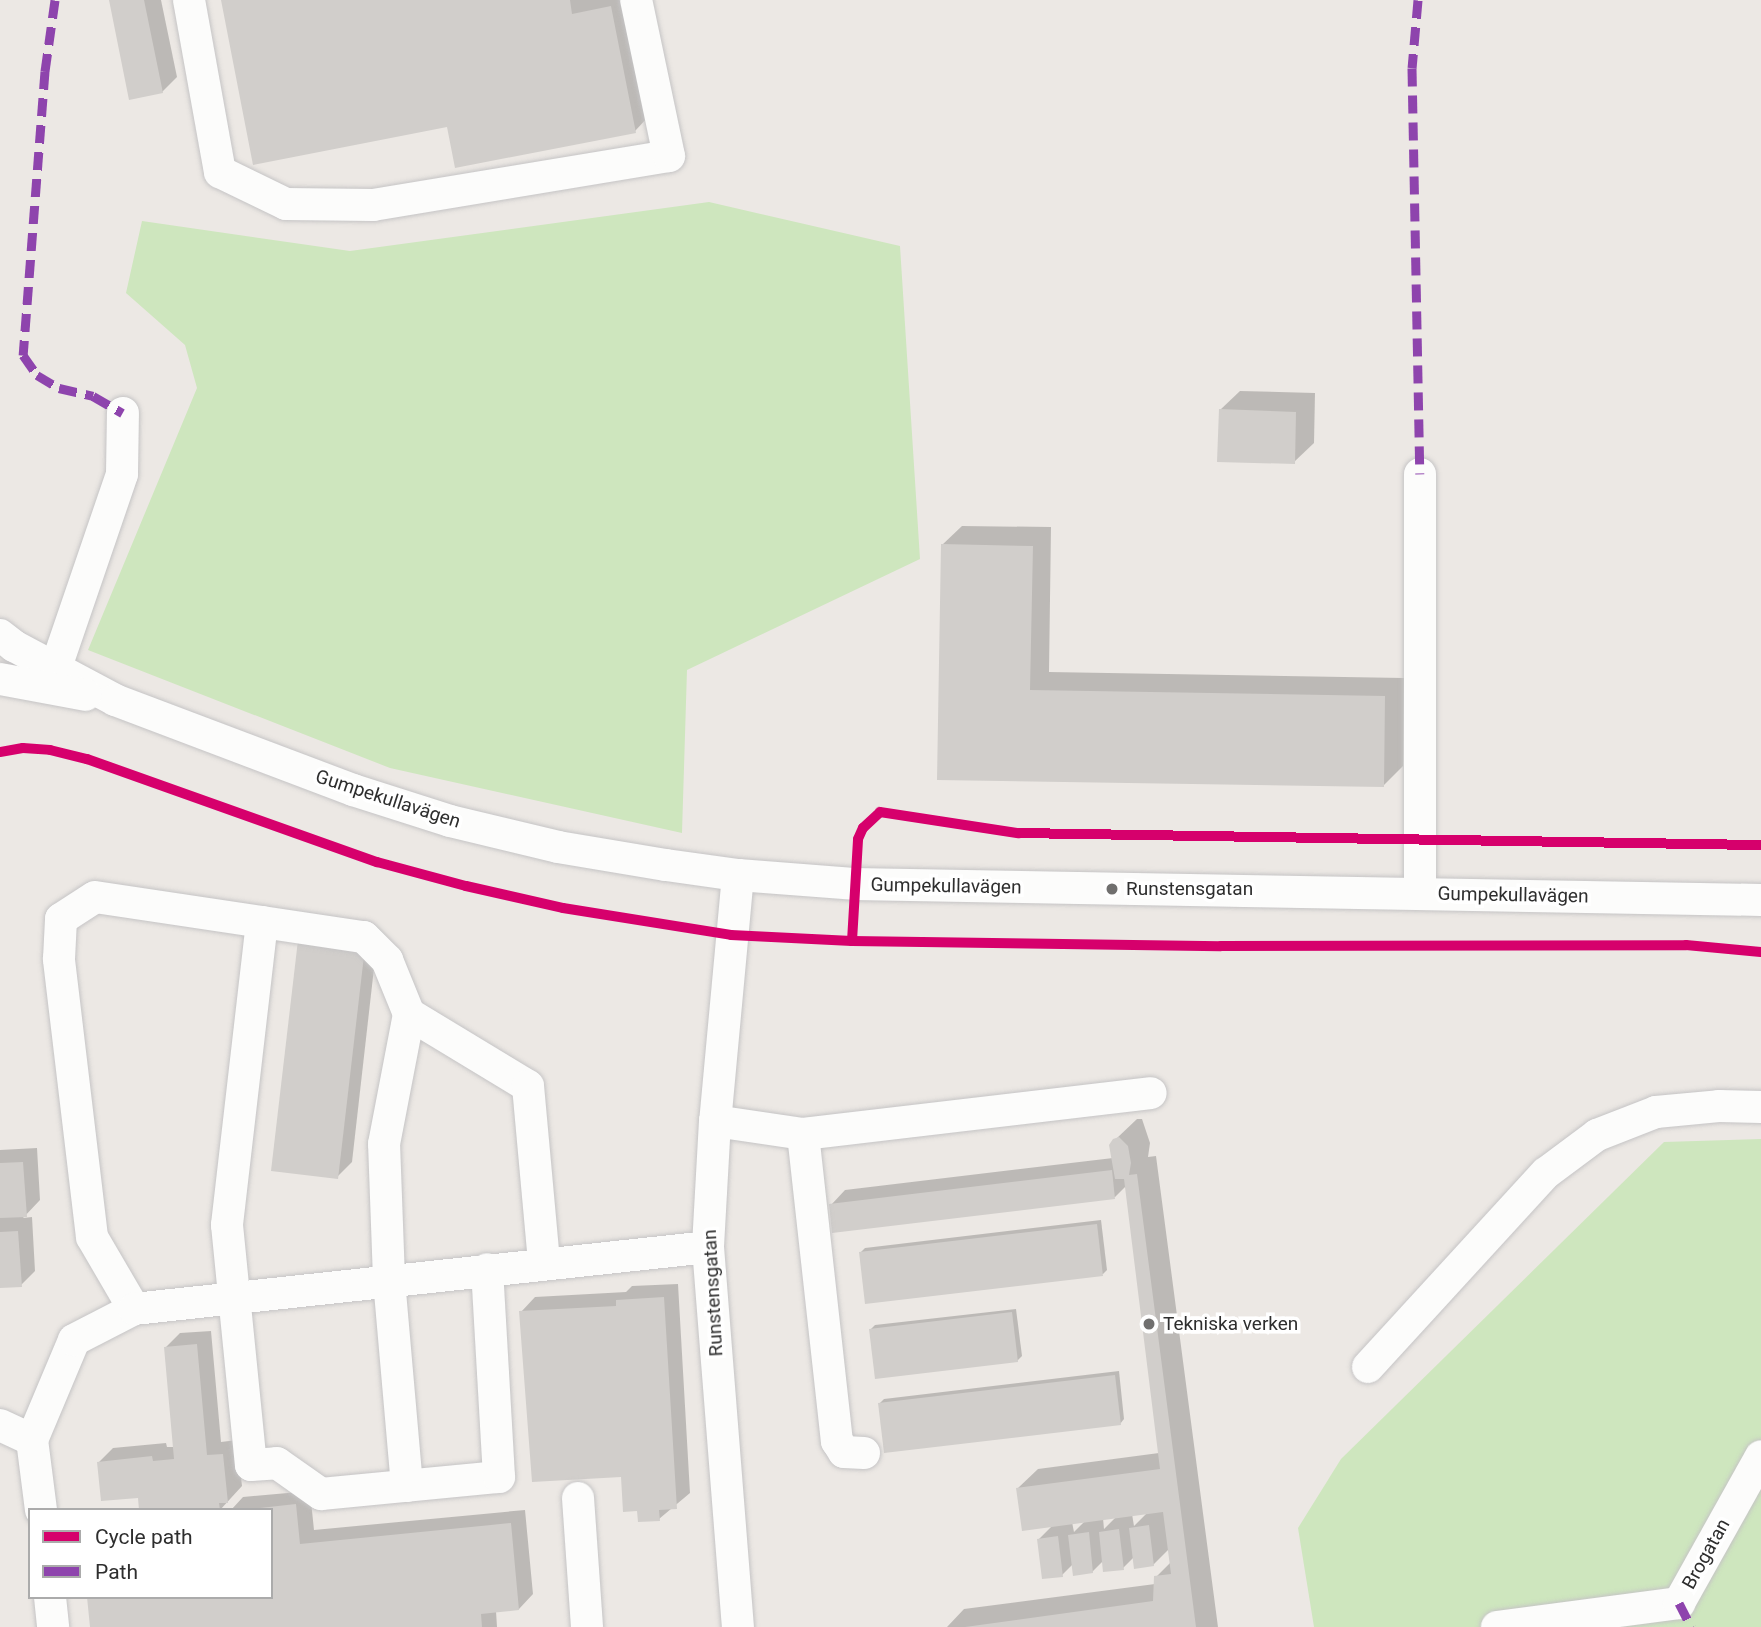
<!DOCTYPE html>
<meta charset="utf-8">
<style>
body{margin:0}
#map{position:relative;width:1761px;height:1627px;overflow:hidden;background:#ece8e4;font-family:Roboto,sans-serif}
div>[style]{position:absolute}
.green>*{inset:0;background:#cee6be}
.shadow>*{inset:0;background:#0003}
.building>*{inset:0;background:#d1cecb}
.roads{filter:drop-shadow(0 0 2px #c5c4c5) drop-shadow(0 0 2px #c5c4c5)}
.minor>*{height:32px;margin:-16px;padding:0 16px;transform-origin:16px;border-radius:16px;background:#fcfcfb}
.quiet>*{height:9px;margin-top:-4.5px;transform-origin:0;background:repeating-linear-gradient(90deg,#8e44ad 0 18px,transparent 0 27px)}
.cycleway>*{height:10px;margin:-5px;padding:0 5px;transform-origin:5px;border-radius:5px;background:#d6006c}
.dots>*{width:19px;height:19px;translate:-50% -50%;box-sizing:border-box;border:4px solid #fff;border-radius:50%}
span{translate:-50% -50%;white-space:nowrap;text-align:center;line-height:1.15;-webkit-text-stroke:7px #fff;paint-order:stroke}
.street-label{font-size:19px;color:#2e2e2e}
.poi-label{font-size:19px;color:#2e2e2e}
.left{translate:0 -50%;text-align:left}
.legend{position:absolute;left:28px;top:1508px;width:245px;height:91px;box-sizing:border-box;background:#fff;border:2px solid #ababab;margin:0;padding:9px 12px;list-style:none;font-size:21px;color:#2e2e2e}
.legend li{display:flex;align-items:center;gap:14px;height:35px}
.legend b{width:35px;border:2px solid #ababab}
</style>
<div id="map">
<div class="green">
<div style="clip-path:polygon(709px 202px,900px 246px,920px 559px,687px 670px,682px 833px,390px 768px,88px 650px,197px 388px,185px 345px,126px 293px,142px 221px,350px 251px)"></div>
<div style="clip-path:polygon(1761px 1139px,1761px 1627px,1314px 1627px,1298px 1528px,1341px 1459px,1664px 1142px)"></div>
</div>
<div class="shadow">
<div style="clip-path:polygon(111px 0,161px 0,177px 77px,162px 92px)"></div>
<div style="clip-path:polygon(223px 0,626px 0,649px 116px,635px 131px)"></div>
<div style="clip-path:polygon(1240px 391px,1315px 393px,1314px 443px,1294px 462px,1220px 410px)"></div>
<div style="clip-path:polygon(962px 526px,1051px 527px,1049px 672px,1404px 678px,1403px 766px,1384px 785px,939px 778px,942px 545px)"></div>
<div style="clip-path:polygon(378px 933px,352px 1162px,337px 1177px,300px 941px)"></div>
<div style="clip-path:polygon(evenodd,1137px 1119px,1142px 1119px,1150px 1143px,1148px 1157px,1156px 1156px,1218px 1627px,947px 1627px,964px 1609px,1155px 1584px,1156px 1577px,1171px 1562px,1169px 1549px,1153px 1565px,1134px 1557px,1123px 1568px,1104px 1560px,1092px 1572px,1073px 1564px,1062px 1575px,1039px 1539px,1053px 1525px,1018px 1488px,1038px 1469px,1159px 1453px,1126px 1186px,1115px 1197px,831px 1205px,845px 1190px,1113px 1158px,1117px 1138px,1137px 1119px,1147px 1513px,1134px 1526px,1132px 1514px,1147px 1513px,1137px 1119px,1116px 1517px,1104px 1529px,1103px 1518px,1116px 1517px,1137px 1119px,1085px 1521px,1074px 1532px,1072px 1522px,1085px 1521px)"></div>
<div style="clip-path:polygon(37px 1148px,40px 1200px,23px 1218px,32px 1217px,35px 1271px,21px 1285px,0 1287px,0 1150px)"></div>
<div style="clip-path:polygon(1101px 1220px,1107px 1270px,1103px 1274px,861px 1252px,865px 1248px)"></div>
<div style="clip-path:polygon(678px 1284px,690px 1493px,659px 1519px,638px 1509px,622px 1475px,521px 1312px,535px 1297px,626px 1292px,632px 1286px)"></div>
<div style="clip-path:polygon(1016px 1309px,1022px 1356px,1017px 1361px,871px 1329px,875px 1325px)"></div>
<div style="clip-path:polygon(211px 1331px,221px 1442px,237px 1440px,242px 1486px,220px 1510px,141px 1510px,139px 1496px,99px 1462px,113px 1448px,166px 1443px,167px 1447px,175px 1447px,165px 1348px,180px 1333px)"></div>
<div style="clip-path:polygon(1119px 1371px,1124px 1419px,1120px 1424px,880px 1403px,884px 1399px)"></div>
<div style="clip-path:polygon(310px 1491px,314px 1530px,525px 1510px,533px 1594px,519px 1609px,496px 1611px,497px 1627px,91px 1627px,271px 1597px,271px 1510px,231px 1510px,243px 1497px)"></div>
</div>
<div class="building">
<div style="clip-path:polygon(109px 0,144px 0,163px 93px,129px 100px)"></div>
<div style="clip-path:polygon(221px 0,570px 0,572px 14px,611px 6px,636px 133px,455px 168px,447px 127px,253px 165px)"></div>
<div style="clip-path:polygon(1219px 409px,1296px 412px,1295px 464px,1217px 462px)"></div>
<div style="clip-path:polygon(941px 544px,1033px 546px,1030px 690px,1385px 696px,1384px 787px,937px 780px)"></div>
<div style="clip-path:polygon(298px 940px,365px 947px,338px 1179px,271px 1171px)"></div>
<div style="clip-path:polygon(1119px 1137px,1128px 1146px,1131px 1163px,1129px 1175px,1137px 1174px,1196px 1627px,965px 1627px,1153px 1601px,1154px 1576px,1171px 1574px,1163px 1512px,1022px 1531px,1016px 1488px,1160px 1469px,1124px 1179px,1115px 1179px,1109px 1145px,1113px 1139px)"></div>
<div style="clip-path:polygon(23px 1162px,27px 1217px,0 1218px,0 1163px)"></div>
<div style="clip-path:polygon(1112px 1170px,1115px 1199px,832px 1233px,829px 1204px)"></div>
<div style="clip-path:polygon(1097px 1224px,1103px 1276px,865px 1304px,859px 1252px)"></div>
<div style="clip-path:polygon(18px 1231px,22px 1287px,0 1288px,0 1232px)"></div>
<div style="clip-path:polygon(664px 1297px,677px 1509px,659px 1510px,660px 1521px,638px 1522px,637px 1511px,623px 1512px,621px 1477px,532px 1482px,519px 1311px,616px 1306px,616px 1300px)"></div>
<div style="clip-path:polygon(1012px 1312px,1018px 1362px,875px 1379px,869px 1329px)"></div>
<div style="clip-path:polygon(197px 1344px,207px 1455px,223px 1454px,228px 1503px,219px 1503px,220px 1510px,139px 1510px,138px 1498px,101px 1501px,97px 1462px,152px 1456px,153px 1461px,174px 1459px,164px 1347px)"></div>
<div style="clip-path:polygon(1115px 1375px,1121px 1425px,884px 1453px,878px 1403px)"></div>
<div style="clip-path:polygon(296px 1504px,300px 1544px,511px 1523px,519px 1610px,481px 1614px,482px 1627px,90px 1627px,87px 1597px,271px 1597px,271px 1510px,260px 1508px)"></div>
<div style="clip-path:polygon(1149px 1525px,1154px 1566px,1134px 1569px,1129px 1528px)"></div>
<div style="clip-path:polygon(1119px 1529px,1124px 1570px,1103px 1572px,1099px 1532px)"></div>
<div style="clip-path:polygon(1089px 1532px,1093px 1573px,1073px 1576px,1068px 1535px)"></div>
<div style="clip-path:polygon(1058px 1536px,1063px 1577px,1042px 1579px,1037px 1539px)"></div>
</div>
<div class="roads">
<div class="minor">
<div style="left:189px;top:0;width:175px;rotate:79.8deg"></div>
<div style="left:220px;top:172px;width:73px;rotate:25.9deg"></div>
<div style="left:286px;top:204px;width:87px;rotate:0.7deg"></div>
<div style="left:373px;top:205px;width:300px;rotate:-9.4deg"></div>
<div style="left:669px;top:156px;width:159px;rotate:-101.9deg"></div>
<div style="left:0;top:635px;width:18px;rotate:38deg"></div>
<div style="left:14px;top:646px;width:115px;rotate:28.1deg"></div>
<div style="left:115px;top:700px;width:254px;rotate:20.7deg"></div>
<div style="left:353px;top:790px;width:102px;rotate:17.7deg"></div>
<div style="left:450px;top:821px;width:111px;rotate:13.5deg"></div>
<div style="left:558px;top:847px;width:109px;rotate:9.5deg"></div>
<div style="left:666px;top:865px;width:73px;rotate:7.9deg"></div>
<div style="left:738px;top:875px;width:116px;rotate:4.4deg"></div>
<div style="left:854px;top:884px;width:907px;rotate:1.01deg"></div>
<div style="left:56px;top:667px;width:204px;rotate:-71.1deg"></div>
<div style="left:122px;top:474px;width:61px;rotate:-89.1deg"></div>
<div style="left:0;top:679px;width:87px;rotate:10.5deg"></div>
<div style="left:738px;top:875px;width:247px;rotate:95.3deg"></div>
<div style="left:715px;top:1121px;width:126px;rotate:93.2deg"></div>
<div style="left:708px;top:1247px;width:381px;rotate:85.5deg"></div>
<div style="left:1420px;top:894px;width:420px;rotate:-90deg"></div>
<div style="left:262px;top:922px;width:305px;rotate:96.6deg"></div>
<div style="left:227px;top:1225px;width:241px;rotate:84.3deg"></div>
<div style="left:251px;top:1465px;width:26px;rotate:-4deg"></div>
<div style="left:277px;top:1463px;width:54px;rotate:35.2deg"></div>
<div style="left:321px;top:1494px;width:179px;rotate:-5.5deg"></div>
<div style="left:499px;top:1477px;width:208px;rotate:-93.3deg"></div>
<div style="left:715px;top:1121px;width:89px;rotate:8.4deg"></div>
<div style="left:803px;top:1134px;width:350px;rotate:-6.7deg"></div>
<div style="left:803px;top:1134px;width:309px;rotate:83.7deg"></div>
<div style="left:837px;top:1441px;width:13px;rotate:58deg"></div>
<div style="left:844px;top:1452px;width:20px;rotate:3deg"></div>
<div style="left:134px;top:1309px;width:83px;rotate:-120.3deg"></div>
<div style="left:92px;top:1237px;width:280px;rotate:-96.8deg"></div>
<div style="left:59px;top:959px;width:40px;rotate:-87.1deg"></div>
<div style="left:61px;top:919px;width:40px;rotate:-32.9deg"></div>
<div style="left:95px;top:897px;width:272px;rotate:8.5deg"></div>
<div style="left:364px;top:937px;width:33px;rotate:45deg"></div>
<div style="left:387px;top:960px;width:58px;rotate:67.8deg"></div>
<div style="left:409px;top:1014px;width:139px;rotate:31.2deg"></div>
<div style="left:528px;top:1086px;width:177px;rotate:84.8deg"></div>
<div style="left:1368px;top:1367px;width:263px;rotate:-47.5deg"></div>
<div style="left:1546px;top:1173px;width:64px;rotate:-36.7deg"></div>
<div style="left:1597px;top:1135px;width:63px;rotate:-21.3deg"></div>
<div style="left:1656px;top:1112px;width:63px;rotate:-5.4deg"></div>
<div style="left:1719px;top:1106px;width:42px;rotate:1.4deg"></div>
<div style="left:0;top:1425px;width:35px;rotate:25deg"></div>
<div style="left:407px;top:1486px;width:208px;rotate:-95deg"></div>
<div style="left:389px;top:1279px;width:135px;rotate:-92.1deg"></div>
<div style="left:384px;top:1144px;width:132px;rotate:-79.1deg"></div>
<div style="left:578px;top:1498px;width:129px;rotate:86deg"></div>
<div style="left:41px;top:1510px;width:71px;rotate:-97.3deg"></div>
<div style="left:32px;top:1440px;width:108px;rotate:-67.2deg"></div>
<div style="left:74px;top:1340px;width:68px;rotate:-27.3deg"></div>
<div style="left:134px;top:1309px;width:577px;rotate:-6.16deg"></div>
<div style="left:50px;top:1597px;width:30px;rotate:84deg"></div>
<div style="left:1497px;top:1627px;width:184px;rotate:-7.5deg"></div>
<div style="left:1679px;top:1603px;width:168px;rotate:-60.8deg"></div>
</div>
</div>
<div class="quiet">
<div style="left:55px;top:0;width:72px;rotate:98deg"></div>
<div style="left:45px;top:71px;width:285px;rotate:94.4deg"></div>
<div style="left:23px;top:355px;width:24px;rotate:55deg"></div>
<div style="left:37px;top:375px;width:26px;rotate:31deg"></div>
<div style="left:59px;top:388px;width:35px;rotate:13deg"></div>
<div style="left:93px;top:396px;width:34px;rotate:30deg"></div>
<div style="left:1418px;top:0;width:68px;rotate:95deg"></div>
<div style="left:1412px;top:68px;width:406px;rotate:88.9deg"></div>
<div style="left:1679px;top:1603px;width:27px;rotate:63deg"></div>
</div>
<div class="cycleway">
<div style="left:0;top:752px;width:23px;rotate:-10deg"></div>
<div style="left:23px;top:748px;width:27px;rotate:4deg"></div>
<div style="left:50px;top:750px;width:38px;rotate:14deg"></div>
<div style="left:87px;top:759px;width:308px;rotate:19.6deg"></div>
<div style="left:377px;top:862px;width:92px;rotate:15.1deg"></div>
<div style="left:466px;top:886px;width:99px;rotate:12.8deg"></div>
<div style="left:563px;top:908px;width:170px;rotate:9.1deg"></div>
<div style="left:731px;top:935px;width:121px;rotate:2.8deg"></div>
<div style="left:852px;top:941px;width:369px;rotate:0.8deg"></div>
<div style="left:1221px;top:946px;width:465px;rotate:-0.1deg"></div>
<div style="left:1686px;top:945px;width:75px;rotate:5.3deg"></div>
<div style="left:852px;top:941px;width:102px;rotate:-86.6deg"></div>
<div style="left:858px;top:839px;width:12px;rotate:-66deg"></div>
<div style="left:863px;top:828px;width:23px;rotate:-43deg"></div>
<div style="left:880px;top:812px;width:140px;rotate:8.7deg"></div>
<div style="left:1018px;top:833px;width:743px;rotate:0.93deg"></div>
</div>
<div class="dots">
<div style="left:1112px;top:889px;background:#706f6e"></div>
<div style="left:1149px;top:1324px;background:#706f6e"></div>
</div>
<div class="street-label">
<span style="left:388px;top:799px;rotate:18deg">Gumpekullavägen</span>
<span style="left:946px;top:886px;rotate:1deg">Gumpekullavägen</span>
<span style="left:1513px;top:895px;rotate:1deg">Gumpekullavägen</span>
<span style="left:713px;top:1293px;rotate:-93deg">Runstensgatan</span>
<span style="left:1706px;top:1554px;rotate:-61deg">Brogatan</span>
</div>
<div class="poi-label">
<span class="left" style="left:1126px;top:889px">Runstensgatan</span>
<span class="left" style="left:1163px;top:1324px">Tekniska verken</span>
</div>
<ul class="legend">
<li><b style="height:9px;background:#d6006c"></b>Cycle path</li>
<li><b style="height:9px;background:#8e44ad"></b>Path</li>
</ul>
</div>
